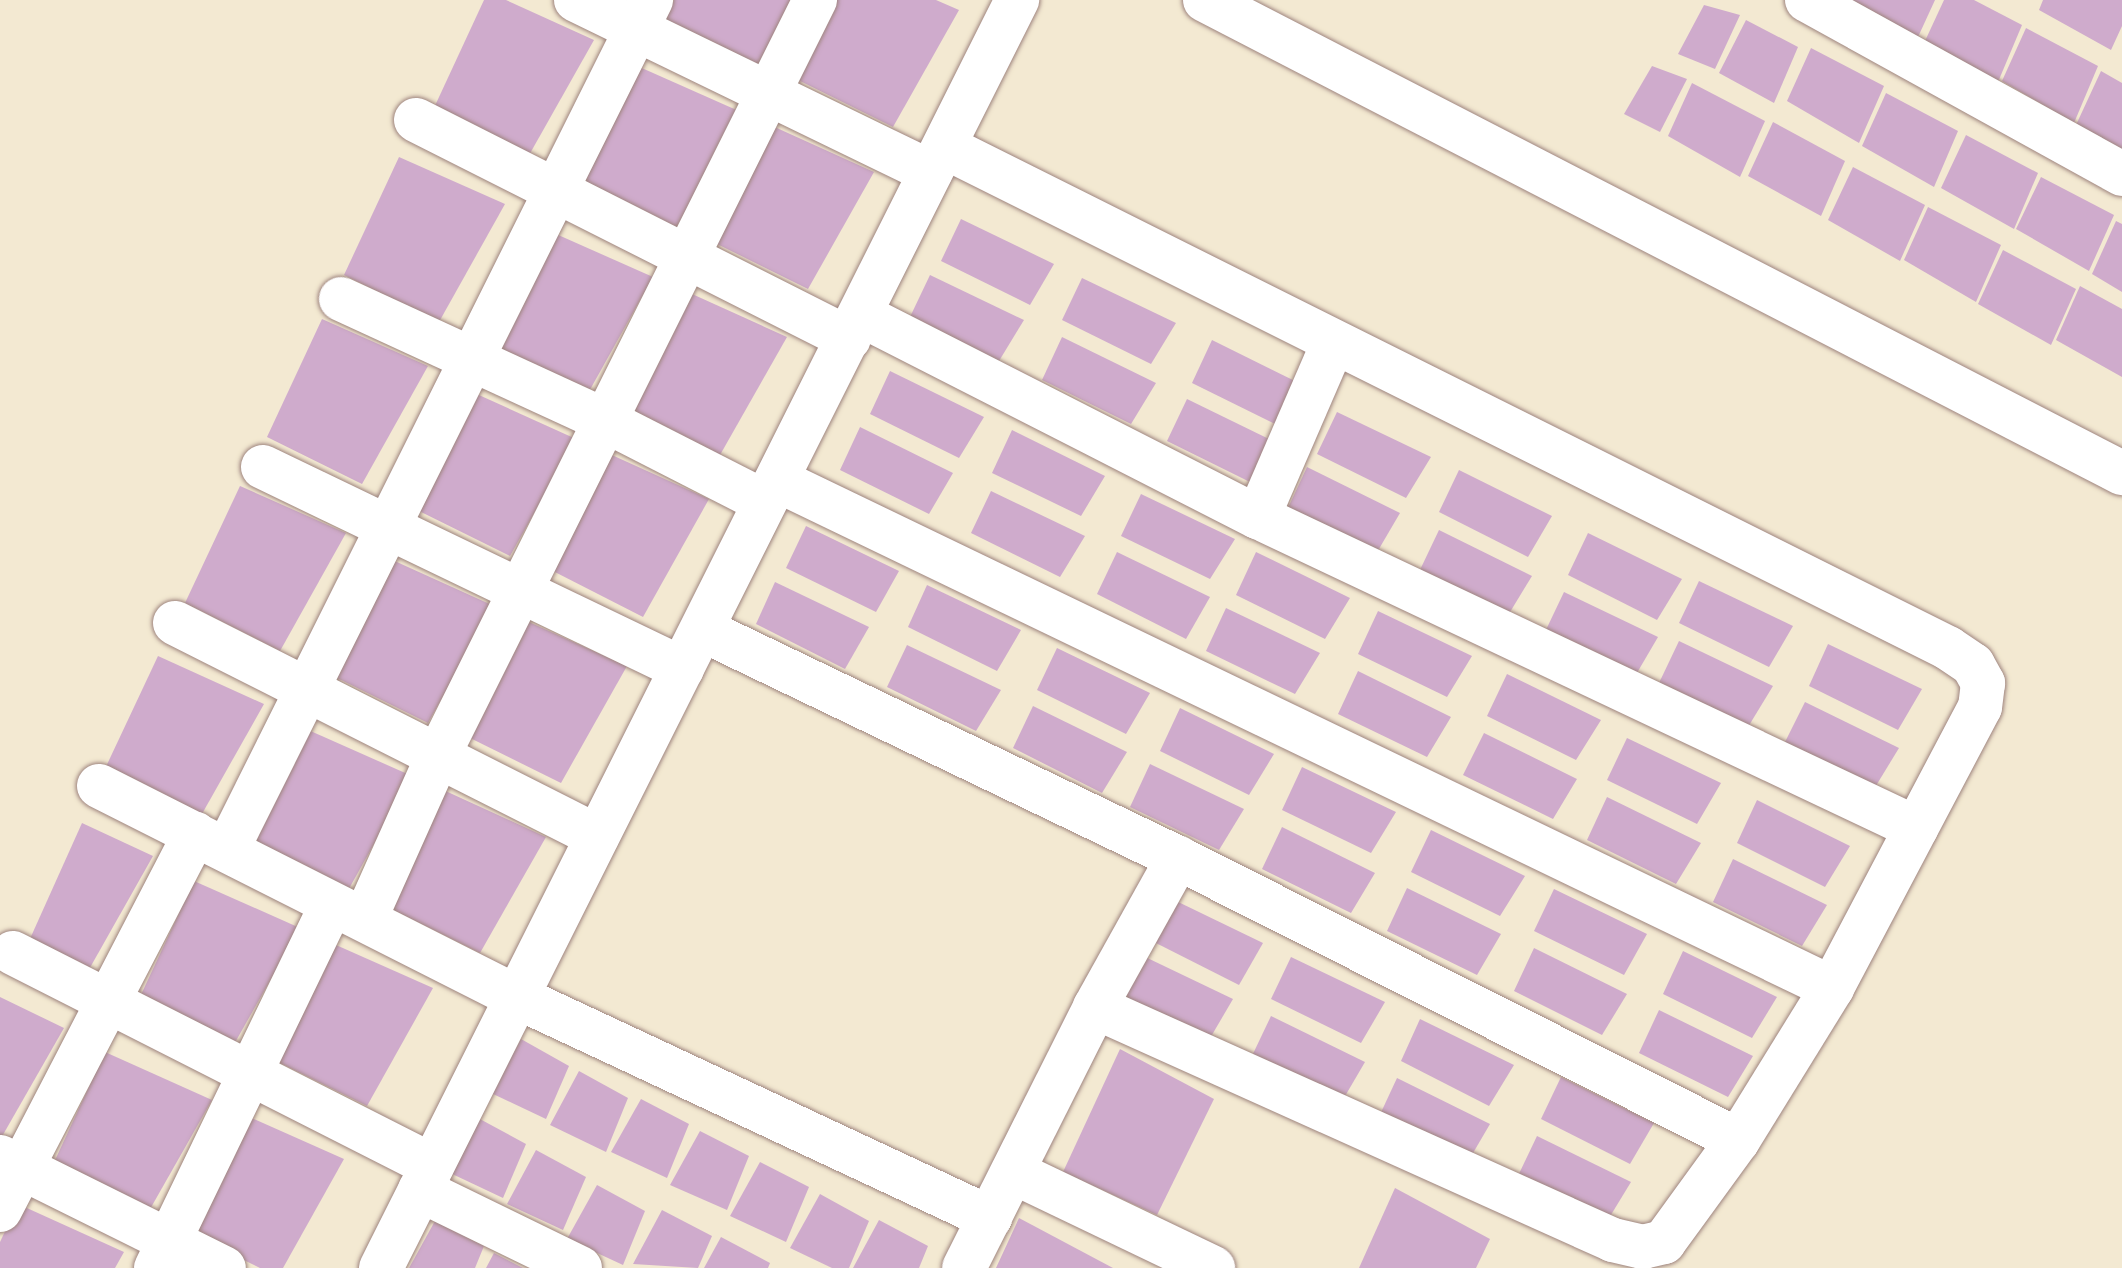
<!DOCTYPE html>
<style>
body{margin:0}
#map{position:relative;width:2122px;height:1268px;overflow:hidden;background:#f3e9d2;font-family:Mali,sans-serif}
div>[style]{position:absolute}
.building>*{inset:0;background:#cfabcc}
.roads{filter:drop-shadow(0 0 2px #9e847e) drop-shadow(0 0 2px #9e847e)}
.minor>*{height:44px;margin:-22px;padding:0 22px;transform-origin:22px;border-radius:22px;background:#fff}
span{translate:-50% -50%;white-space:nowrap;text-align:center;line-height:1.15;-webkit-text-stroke:8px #fdfcf7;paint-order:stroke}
</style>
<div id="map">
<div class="building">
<div style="clip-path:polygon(484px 0,506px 0,594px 40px,528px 157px,433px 110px)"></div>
<div style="clip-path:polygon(674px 0,798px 0,760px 68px,665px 21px)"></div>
<div style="clip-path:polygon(836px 0,936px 0,959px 10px,893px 127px,798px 80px)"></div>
<div style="clip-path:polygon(1852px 0,1935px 0,1918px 37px)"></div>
<div style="clip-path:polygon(1944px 0,1974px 0,2022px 25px,1998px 82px,1925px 41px)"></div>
<div style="clip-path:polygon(2043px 0,2122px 0,2122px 26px,2111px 50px,2039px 10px)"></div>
<div style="clip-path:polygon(1704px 5px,1740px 15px,1715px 69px,1678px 54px)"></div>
<div style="clip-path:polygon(1746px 20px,1798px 47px,1774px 103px,1719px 73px)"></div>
<div style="clip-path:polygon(2026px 28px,2098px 66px,2074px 123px,2002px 81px)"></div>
<div style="clip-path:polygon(1811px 48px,1884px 86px,1859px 143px,1787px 101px)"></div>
<div style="clip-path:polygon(635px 65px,741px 112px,675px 230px,580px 182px)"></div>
<div style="clip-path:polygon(1652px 66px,1687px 79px,1660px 132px,1624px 114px)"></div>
<div style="clip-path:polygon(2101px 71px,2122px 83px,2122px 151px,2076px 125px)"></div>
<div style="clip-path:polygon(1692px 83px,1765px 121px,1740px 177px,1668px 136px)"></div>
<div style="clip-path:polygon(1886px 93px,1958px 131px,1934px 187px,1862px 146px)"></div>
<div style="clip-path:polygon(1773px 122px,1845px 161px,1821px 216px,1748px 176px)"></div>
<div style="clip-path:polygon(768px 124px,874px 172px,808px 289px,713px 242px)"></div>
<div style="clip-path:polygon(1966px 135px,2038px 173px,2014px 229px,1941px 188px)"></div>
<div style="clip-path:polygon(399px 157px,505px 204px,439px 322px,344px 275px)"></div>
<div style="clip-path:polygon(1853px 167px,1925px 205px,1900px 261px,1828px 220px)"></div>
<div style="clip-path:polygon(2041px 177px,2114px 215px,2089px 271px,2016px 229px)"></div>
<div style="clip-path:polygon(1928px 207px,2001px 245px,1976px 302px,1904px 260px)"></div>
<div style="clip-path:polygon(961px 219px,1054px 264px,1030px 305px,941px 261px)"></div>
<div style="clip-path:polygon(2116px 221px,2122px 224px,2122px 292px,2092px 274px)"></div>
<div style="clip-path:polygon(547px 230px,653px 277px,587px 395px,492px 347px)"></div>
<div style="clip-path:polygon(2003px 250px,2076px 289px,2051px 345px,1978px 304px)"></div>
<div style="clip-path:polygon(930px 275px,1024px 320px,999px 361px,910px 317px)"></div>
<div style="clip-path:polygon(1082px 278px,1176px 323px,1151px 364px,1062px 320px)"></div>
<div style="clip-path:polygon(2080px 286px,2122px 309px,2122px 377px,2056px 340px)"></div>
<div style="clip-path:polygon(681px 289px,787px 337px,720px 455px,626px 408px)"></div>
<div style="clip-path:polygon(322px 319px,428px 366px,362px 484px,267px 437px)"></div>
<div style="clip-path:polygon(1062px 337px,1156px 383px,1131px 424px,1042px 380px)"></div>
<div style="clip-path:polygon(1212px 340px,1305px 386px,1281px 427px,1192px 383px)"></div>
<div style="clip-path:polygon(890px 371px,984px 417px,959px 458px,870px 414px)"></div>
<div style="clip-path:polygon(470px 391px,576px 439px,510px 556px,415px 509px)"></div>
<div style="clip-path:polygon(1187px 399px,1281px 445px,1256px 485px,1167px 441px)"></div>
<div style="clip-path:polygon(1337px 412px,1431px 457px,1406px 498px,1317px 454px)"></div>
<div style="clip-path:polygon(860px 427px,953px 473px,929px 514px,840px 470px)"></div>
<div style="clip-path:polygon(1012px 430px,1105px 476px,1081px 516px,992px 473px)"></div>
<div style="clip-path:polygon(603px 451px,709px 499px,643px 617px,549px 569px)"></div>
<div style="clip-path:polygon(1307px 467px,1400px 513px,1376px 554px,1287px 510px)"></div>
<div style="clip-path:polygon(1459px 470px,1552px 516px,1528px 557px,1439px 512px)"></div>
<div style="clip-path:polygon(240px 486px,346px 533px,280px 651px,185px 603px)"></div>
<div style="clip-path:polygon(991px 491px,1085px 536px,1060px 577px,971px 533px)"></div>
<div style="clip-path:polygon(1141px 494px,1235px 539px,1210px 579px,1121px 536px)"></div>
<div style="clip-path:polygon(806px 526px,899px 571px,876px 612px,786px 568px)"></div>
<div style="clip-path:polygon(1439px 530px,1532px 576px,1507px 617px,1419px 572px)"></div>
<div style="clip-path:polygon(1588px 533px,1682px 579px,1657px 620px,1568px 575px)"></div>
<div style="clip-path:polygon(1117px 552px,1210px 597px,1186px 639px,1097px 594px)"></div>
<div style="clip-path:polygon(1256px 552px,1350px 598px,1325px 639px,1236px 595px)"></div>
<div style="clip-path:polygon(388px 558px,494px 606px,428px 723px,333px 676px)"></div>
<div style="clip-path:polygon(1699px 581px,1793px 626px,1769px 667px,1679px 623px)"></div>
<div style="clip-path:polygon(775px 582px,869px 627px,845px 669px,756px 624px)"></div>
<div style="clip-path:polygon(927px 585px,1021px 630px,997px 671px,908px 627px)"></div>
<div style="clip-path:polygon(1564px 592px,1658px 637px,1634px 678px,1544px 634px)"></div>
<div style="clip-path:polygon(1226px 608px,1320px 653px,1295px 694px,1206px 651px)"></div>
<div style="clip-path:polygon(1378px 611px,1472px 656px,1447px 697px,1358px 654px)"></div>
<div style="clip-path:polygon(520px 618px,627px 666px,561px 783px,466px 736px)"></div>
<div style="clip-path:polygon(1679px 641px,1773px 686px,1748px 727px,1659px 683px)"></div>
<div style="clip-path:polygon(1828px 644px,1922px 689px,1898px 730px,1809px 686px)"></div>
<div style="clip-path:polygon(907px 645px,1001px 690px,976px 731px,887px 687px)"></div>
<div style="clip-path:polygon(1057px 648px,1150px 693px,1126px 734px,1037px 690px)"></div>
<div style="clip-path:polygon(158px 656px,264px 704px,198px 821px,103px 773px)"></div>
<div style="clip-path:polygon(1358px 671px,1451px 717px,1427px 757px,1338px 714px)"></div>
<div style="clip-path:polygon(1507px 674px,1601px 720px,1576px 760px,1487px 716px)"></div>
<div style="clip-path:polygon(1805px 702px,1899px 748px,1874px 789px,1784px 744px)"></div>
<div style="clip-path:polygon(1033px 706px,1127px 752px,1102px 793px,1013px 748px)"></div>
<div style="clip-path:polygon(1180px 708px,1274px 754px,1249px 795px,1160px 751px)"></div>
<div style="clip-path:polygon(306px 729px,412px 776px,346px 894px,251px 847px)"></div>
<div style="clip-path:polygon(1484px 733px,1577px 779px,1553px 819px,1463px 775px)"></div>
<div style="clip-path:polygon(1627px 738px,1721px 783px,1697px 824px,1607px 780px)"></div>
<div style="clip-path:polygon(1150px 764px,1244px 809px,1219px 850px,1130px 807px)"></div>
<div style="clip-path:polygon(1302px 767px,1396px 812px,1371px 853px,1282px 810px)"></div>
<div style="clip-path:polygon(439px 788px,546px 837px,480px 953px,385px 906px)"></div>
<div style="clip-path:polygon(1607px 797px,1701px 843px,1676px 884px,1587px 840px)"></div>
<div style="clip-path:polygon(1757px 800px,1850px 846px,1825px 887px,1737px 843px)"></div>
<div style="clip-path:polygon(82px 823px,153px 856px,87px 973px,29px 941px)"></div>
<div style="clip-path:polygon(1282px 827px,1375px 873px,1351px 913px,1262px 869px)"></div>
<div style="clip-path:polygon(1431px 830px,1525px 876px,1500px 916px,1411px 872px)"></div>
<div style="clip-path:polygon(1733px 859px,1827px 905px,1802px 946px,1713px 902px)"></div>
<div style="clip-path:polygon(194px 881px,300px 928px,233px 1046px,139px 999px)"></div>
<div style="clip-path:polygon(1407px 888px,1501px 934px,1477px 975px,1387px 931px)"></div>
<div style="clip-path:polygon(1554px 889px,1647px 934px,1624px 975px,1534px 931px)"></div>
<div style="clip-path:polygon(1170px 898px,1263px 943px,1239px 985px,1150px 940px)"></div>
<div style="clip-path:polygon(327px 941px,433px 988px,367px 1106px,272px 1059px)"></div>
<div style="clip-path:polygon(1534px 948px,1627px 994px,1602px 1035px,1514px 991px)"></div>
<div style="clip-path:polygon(1683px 951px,1777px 997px,1752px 1038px,1663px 994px)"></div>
<div style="clip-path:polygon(1139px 954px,1233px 999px,1209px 1040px,1119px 996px)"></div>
<div style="clip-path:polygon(1291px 957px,1385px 1002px,1361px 1043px,1271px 999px)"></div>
<div style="clip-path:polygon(0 997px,64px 1028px,0 1140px)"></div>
<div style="clip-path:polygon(1659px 1010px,1753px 1056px,1728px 1097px,1639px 1053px)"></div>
<div style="clip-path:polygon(1271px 1016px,1365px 1062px,1341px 1103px,1251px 1058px)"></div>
<div style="clip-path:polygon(1420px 1019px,1514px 1065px,1489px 1106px,1401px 1061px)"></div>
<div style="clip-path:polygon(521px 1039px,569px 1066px,546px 1119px,491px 1093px)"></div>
<div style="clip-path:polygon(1120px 1049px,1214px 1099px,1157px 1215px,1063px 1172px)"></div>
<div style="clip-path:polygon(105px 1052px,212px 1100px,145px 1218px,50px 1171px)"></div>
<div style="clip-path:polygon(579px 1071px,628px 1098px,606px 1152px,550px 1125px)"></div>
<div style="clip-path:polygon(1561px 1077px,1654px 1123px,1630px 1164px,1541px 1119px)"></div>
<div style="clip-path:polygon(1397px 1078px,1490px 1124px,1466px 1165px,1377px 1121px)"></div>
<div style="clip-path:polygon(641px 1099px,689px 1124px,667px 1178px,611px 1152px)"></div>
<div style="clip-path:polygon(238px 1112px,344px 1159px,283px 1268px,260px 1268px,183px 1230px)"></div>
<div style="clip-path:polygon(478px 1118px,526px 1144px,503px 1198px,448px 1172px)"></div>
<div style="clip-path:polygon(700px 1131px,749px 1156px,727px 1210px,670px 1185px)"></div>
<div style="clip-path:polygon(1537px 1136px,1631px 1182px,1606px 1223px,1517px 1178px)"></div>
<div style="clip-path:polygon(536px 1150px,586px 1177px,563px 1230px,507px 1204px)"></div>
<div style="clip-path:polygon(760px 1162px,809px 1187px,786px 1242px,730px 1216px)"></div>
<div style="clip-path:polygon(597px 1185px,645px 1211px,623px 1265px,567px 1239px)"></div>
<div style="clip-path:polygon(1395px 1188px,1490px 1239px,1476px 1268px,1359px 1268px)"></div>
<div style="clip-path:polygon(820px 1194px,869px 1221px,849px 1268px,832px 1268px,790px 1248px)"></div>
<div style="clip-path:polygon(18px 1204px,124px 1252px,115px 1268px,0 1268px,0 1242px)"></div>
<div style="clip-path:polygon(662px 1210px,712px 1236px,698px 1268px,633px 1264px)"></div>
<div style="clip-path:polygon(1019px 1218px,1113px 1268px,996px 1268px)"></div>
<div style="clip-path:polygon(879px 1220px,928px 1246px,919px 1268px,853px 1268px)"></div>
<div style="clip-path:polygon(435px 1221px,484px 1246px,475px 1268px,409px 1268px)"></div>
<div style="clip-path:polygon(721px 1237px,770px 1263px,768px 1268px,704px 1268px)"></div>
<div style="clip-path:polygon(494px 1253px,523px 1268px,486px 1268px)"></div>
</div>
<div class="roads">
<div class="minor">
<div style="left:576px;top:0;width:394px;rotate:25.9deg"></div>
<div style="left:1205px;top:0;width:1032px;rotate:27.29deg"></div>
<div style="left:1807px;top:0;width:360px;rotate:28.9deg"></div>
<div style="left:416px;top:120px;width:485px;rotate:26.8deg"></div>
<div style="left:945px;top:147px;width:1121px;rotate:26.54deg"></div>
<div style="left:1948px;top:648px;width:30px;rotate:34deg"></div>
<div style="left:1973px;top:665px;width:21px;rotate:61deg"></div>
<div style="left:1983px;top:683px;width:24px;rotate:97deg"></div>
<div style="left:1980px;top:707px;width:318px;rotate:117.8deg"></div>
<div style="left:1832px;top:988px;width:179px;rotate:121.7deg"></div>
<div style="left:1738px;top:1140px;width:126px;rotate:126deg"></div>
<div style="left:1664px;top:1242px;width:22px;rotate:167deg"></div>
<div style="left:1643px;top:1247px;width:31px;rotate:-167deg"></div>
<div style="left:1613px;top:1240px;width:568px;rotate:-155.78deg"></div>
<div style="left:341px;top:299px;width:292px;rotate:24.7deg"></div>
<div style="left:606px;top:421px;width:178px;rotate:27deg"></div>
<div style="left:861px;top:315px;width:445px;rotate:27deg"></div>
<div style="left:1258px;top:517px;width:728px;rotate:25.3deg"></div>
<div style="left:263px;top:467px;width:465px;rotate:25.7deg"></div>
<div style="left:777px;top:480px;width:1171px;rotate:25.71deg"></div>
<div style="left:1258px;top:517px;width:189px;rotate:-66.6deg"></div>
<div style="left:175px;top:623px;width:473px;rotate:26.8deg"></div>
<div style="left:703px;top:630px;width:527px;rotate:25.64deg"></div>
<div style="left:1178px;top:858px;width:627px;rotate:26.73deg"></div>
<div style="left:99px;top:786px;width:468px;rotate:26.8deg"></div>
<div style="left:517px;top:997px;width:522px;rotate:25.04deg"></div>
<div style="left:227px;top:850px;width:950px;rotate:-63.49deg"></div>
<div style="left:365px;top:919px;width:179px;rotate:-65.9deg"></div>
<div style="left:438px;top:756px;width:845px;rotate:-63.5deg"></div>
<div style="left:13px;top:953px;width:470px;rotate:26.9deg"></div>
<div style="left:0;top:1157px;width:250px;rotate:26.4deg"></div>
<div style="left:1013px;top:1172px;width:222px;rotate:25.6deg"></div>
<div style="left:420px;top:1190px;width:178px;rotate:26deg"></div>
<div style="left:0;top:1210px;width:424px;rotate:-62.6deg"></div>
<div style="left:156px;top:1268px;width:404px;rotate:-64.2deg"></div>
<div style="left:381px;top:1268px;width:1419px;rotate:-63.36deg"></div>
<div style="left:964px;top:1268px;width:292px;rotate:-63.3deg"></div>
<div style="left:1095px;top:1007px;width:171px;rotate:-60.9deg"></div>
</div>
</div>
</div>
